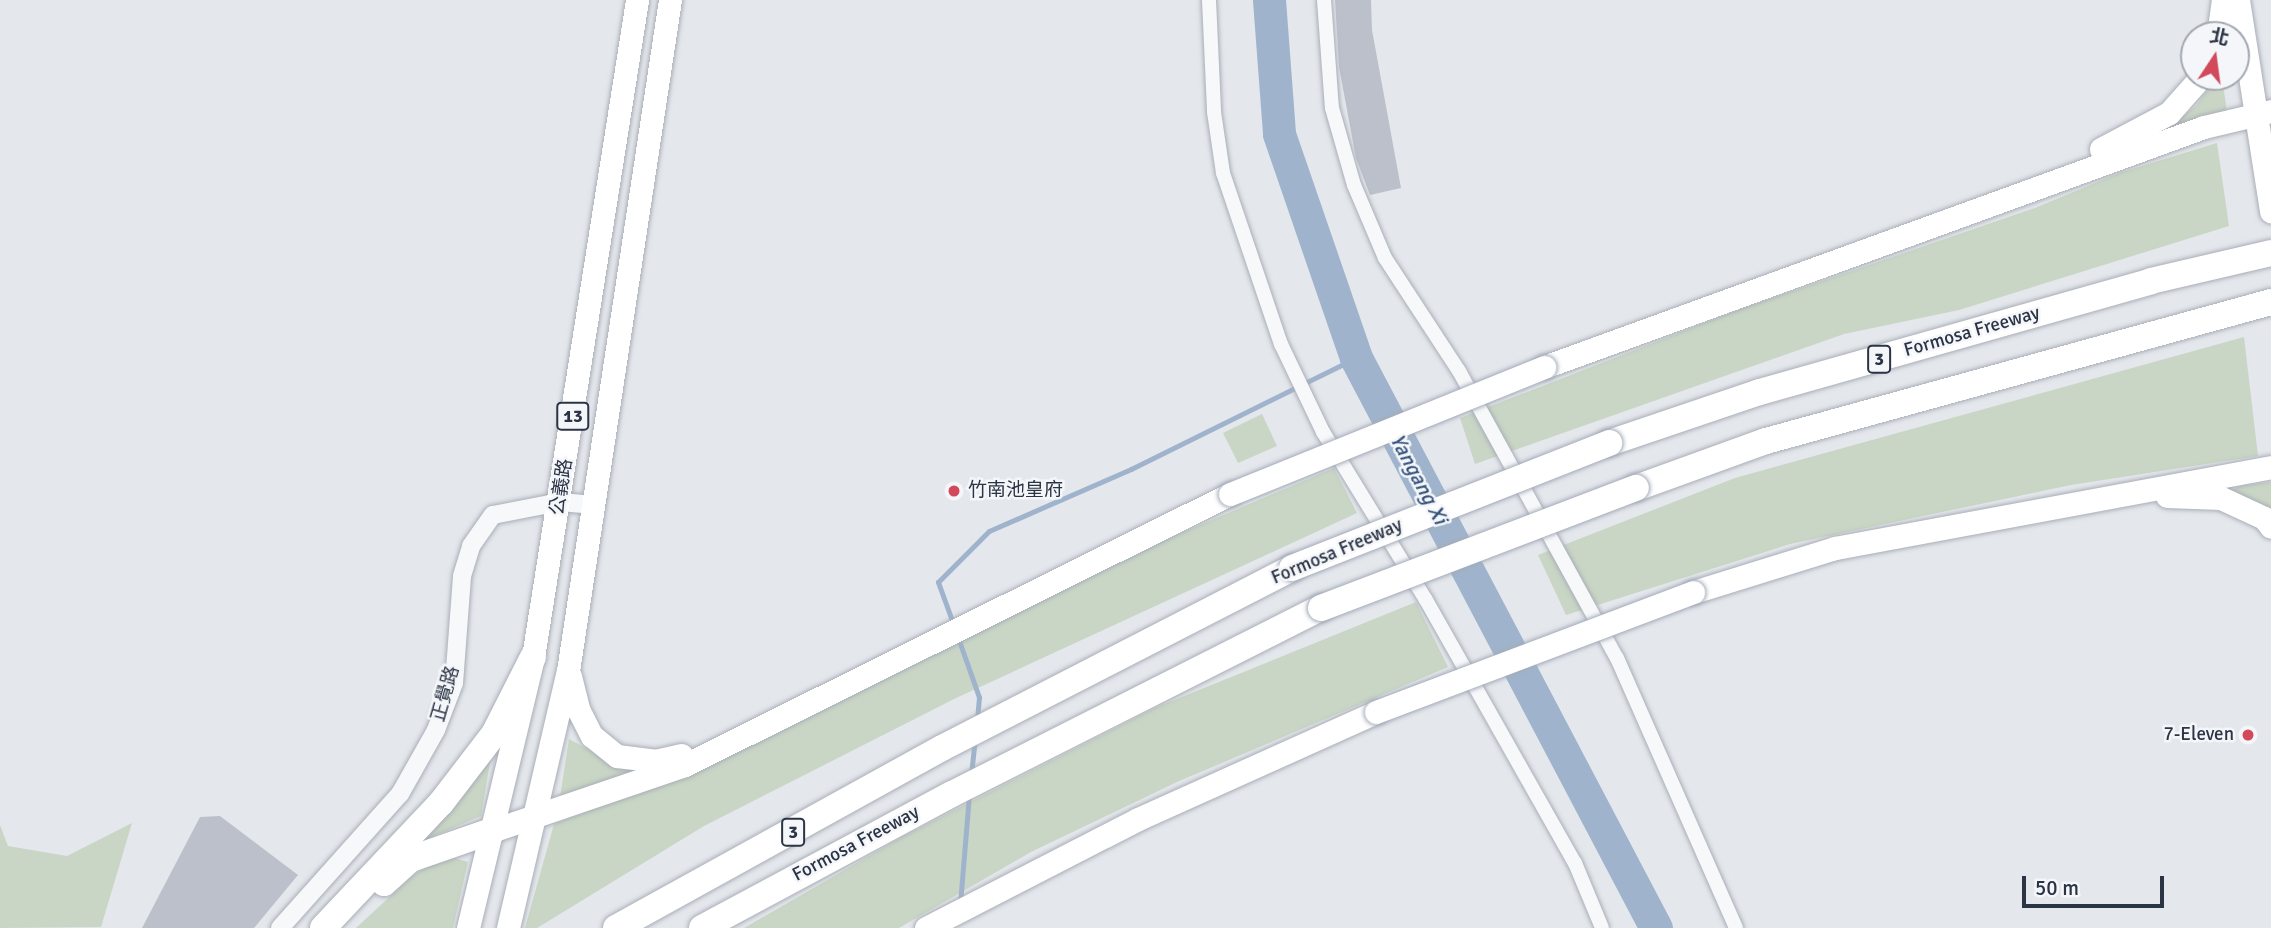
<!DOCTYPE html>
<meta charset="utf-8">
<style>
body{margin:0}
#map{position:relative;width:2271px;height:928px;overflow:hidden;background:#e4e7ec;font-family:Signika,"Noto Sans TC",sans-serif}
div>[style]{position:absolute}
.green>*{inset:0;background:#c9d6c5}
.stream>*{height:5px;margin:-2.5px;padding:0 2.5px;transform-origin:2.5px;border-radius:2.5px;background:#9fb4cc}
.river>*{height:33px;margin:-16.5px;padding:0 16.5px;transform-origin:16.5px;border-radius:16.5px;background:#9fb4cc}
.building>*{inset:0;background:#bbc0ca}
.roads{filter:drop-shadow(0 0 2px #a9aeb7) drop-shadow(0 0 2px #a9aeb7)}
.minor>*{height:14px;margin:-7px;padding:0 7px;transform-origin:7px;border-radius:7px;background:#f7f8fa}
.tertiary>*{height:18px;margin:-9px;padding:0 9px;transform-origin:9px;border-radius:9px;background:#f7f8fa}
.primary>*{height:23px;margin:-11.5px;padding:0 11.5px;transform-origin:11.5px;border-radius:11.5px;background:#fff}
.motorway>*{height:26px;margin:-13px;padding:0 13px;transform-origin:13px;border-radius:13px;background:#fff}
.bridges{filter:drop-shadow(0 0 2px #a3abb8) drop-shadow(0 0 2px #a3abb8)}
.primary-bridge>*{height:23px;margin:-11.5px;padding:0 11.5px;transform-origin:11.5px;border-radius:11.5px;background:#fff}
.motorway-bridge>*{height:26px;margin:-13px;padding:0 13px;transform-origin:13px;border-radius:13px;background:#fff}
.dots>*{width:19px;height:19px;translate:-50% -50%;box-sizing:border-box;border:4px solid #f4f6f9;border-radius:50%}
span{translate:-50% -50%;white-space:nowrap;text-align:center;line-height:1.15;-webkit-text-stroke:5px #f4f6f9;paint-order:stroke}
.shield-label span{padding:2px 5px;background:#f4f6f9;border:2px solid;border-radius:5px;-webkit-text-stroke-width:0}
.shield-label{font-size:18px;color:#2b3445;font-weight:700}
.street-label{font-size:19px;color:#2b3445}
.poi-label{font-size:19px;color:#2b3445}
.left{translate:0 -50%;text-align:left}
.right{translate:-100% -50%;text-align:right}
.water-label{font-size:21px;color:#34527a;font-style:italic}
.north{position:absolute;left:2180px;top:21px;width:70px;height:70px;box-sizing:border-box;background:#f4f6f9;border:2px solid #a4a8b1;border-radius:50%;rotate:13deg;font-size:19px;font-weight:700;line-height:28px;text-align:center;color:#2b3445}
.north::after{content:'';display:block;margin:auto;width:24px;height:32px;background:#d1495b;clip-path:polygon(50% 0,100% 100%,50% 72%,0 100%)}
.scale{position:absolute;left:2022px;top:876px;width:142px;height:32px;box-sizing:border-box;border:4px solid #2b3445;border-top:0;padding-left:9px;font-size:21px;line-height:24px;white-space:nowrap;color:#2b3445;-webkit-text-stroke:5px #f4f6f9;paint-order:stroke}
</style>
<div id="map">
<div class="green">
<div style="clip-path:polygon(2217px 77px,2222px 77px,2227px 112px,2161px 134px,2196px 106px)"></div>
<div style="clip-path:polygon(2217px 143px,2229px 226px,1959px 310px,1844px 334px,1475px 464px,1460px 418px,1738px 310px,2035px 208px,2119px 173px)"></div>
<div style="clip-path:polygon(2244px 337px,2258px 456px,2071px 485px,1790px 544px,1566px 615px,1538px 555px,1735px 478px)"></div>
<div style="clip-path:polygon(1262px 414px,1277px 446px,1238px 463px,1223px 433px)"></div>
<div style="clip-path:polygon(1334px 468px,1357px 513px,956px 698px,704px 826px,537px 928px,525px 928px,554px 824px,763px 740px,1160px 542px)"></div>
<div style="clip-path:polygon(2271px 482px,2271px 518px,2228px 493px,2239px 486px)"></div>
<div style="clip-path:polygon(1416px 602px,1448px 667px,1177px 782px,1031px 852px,899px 928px,744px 928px,902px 837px,1157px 707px)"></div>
<div style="clip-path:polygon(569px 739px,600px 756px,635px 770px,560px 797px)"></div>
<div style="clip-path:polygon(491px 757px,481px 816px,415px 844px)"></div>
<div style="clip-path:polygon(132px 823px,101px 927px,0 928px,0 825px,8px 846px,67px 856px)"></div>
<div style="clip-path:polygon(451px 857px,468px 862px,453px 928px,356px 928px,411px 877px,438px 859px)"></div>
</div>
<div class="stream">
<div style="left:954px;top:626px;width:47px;rotate:-110deg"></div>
<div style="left:938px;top:582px;width:72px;rotate:-45deg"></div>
<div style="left:989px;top:531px;width:155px;rotate:-23.6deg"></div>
<div style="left:1131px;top:469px;width:251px;rotate:-26.3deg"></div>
<div style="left:957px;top:635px;width:66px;rotate:70.5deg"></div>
<div style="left:979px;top:697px;width:22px;rotate:95deg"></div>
<div style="left:971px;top:775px;width:36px;rotate:-84deg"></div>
<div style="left:960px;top:904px;width:109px;rotate:-85.3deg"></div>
</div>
<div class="river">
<div style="left:1269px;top:0;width:134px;rotate:85.7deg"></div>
<div style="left:1279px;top:134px;width:237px;rotate:71deg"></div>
<div style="left:1356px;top:358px;width:644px;rotate:62.24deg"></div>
</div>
<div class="building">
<div style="clip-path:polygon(1335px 0,1371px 0,1372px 30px,1401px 188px,1370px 195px,1356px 158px,1339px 67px)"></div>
<div style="clip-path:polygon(220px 816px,298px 875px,254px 928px,142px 928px,200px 817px)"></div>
</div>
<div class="roads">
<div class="minor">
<div style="left:1209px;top:0;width:112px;rotate:87.4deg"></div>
<div style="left:1214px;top:112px;width:62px;rotate:81.6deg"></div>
<div style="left:1223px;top:173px;width:181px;rotate:71.3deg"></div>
<div style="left:1281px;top:344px;width:98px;rotate:64.5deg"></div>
<div style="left:1323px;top:432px;width:197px;rotate:58.5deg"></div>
<div style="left:1426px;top:600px;width:302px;rotate:60.5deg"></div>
<div style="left:1575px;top:863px;width:70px;rotate:67.4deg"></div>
<div style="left:1324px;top:0;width:108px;rotate:85.8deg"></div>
<div style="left:1332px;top:108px;width:80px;rotate:74.1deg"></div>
<div style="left:1354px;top:185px;width:79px;rotate:67deg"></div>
<div style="left:1385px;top:258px;width:135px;rotate:56.8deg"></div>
<div style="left:1459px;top:371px;width:328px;rotate:61.2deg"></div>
<div style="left:1617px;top:658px;width:295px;rotate:66.2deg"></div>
</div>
<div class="tertiary">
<div style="left:280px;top:928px;width:180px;rotate:-48.2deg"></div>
<div style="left:400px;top:794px;width:73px;rotate:-60.6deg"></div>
<div style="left:436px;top:730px;width:50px;rotate:-69deg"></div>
<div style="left:454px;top:683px;width:107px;rotate:-85.7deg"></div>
<div style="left:462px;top:576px;width:31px;rotate:-73deg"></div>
<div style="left:471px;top:546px;width:38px;rotate:-55deg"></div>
<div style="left:493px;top:515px;width:68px;rotate:-11deg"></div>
<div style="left:560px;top:502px;width:32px;rotate:5deg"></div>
</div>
<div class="primary">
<div style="left:2238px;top:0;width:214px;rotate:81.1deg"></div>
<div style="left:2218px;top:35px;width:35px;rotate:-82deg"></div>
<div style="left:2101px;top:149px;width:77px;rotate:-27.9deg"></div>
<div style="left:2169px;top:113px;width:48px;rotate:-48.4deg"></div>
<div style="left:1544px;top:367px;width:702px;rotate:-19.98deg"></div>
<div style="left:2204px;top:127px;width:69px;rotate:-13.4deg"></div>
<div style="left:2167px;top:496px;width:54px;rotate:2.1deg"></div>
<div style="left:2221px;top:498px;width:47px;rotate:24.9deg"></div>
<div style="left:2264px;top:518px;width:11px;rotate:52deg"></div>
<div style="left:1693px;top:592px;width:149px;rotate:-17.2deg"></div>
<div style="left:1835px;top:548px;width:443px;rotate:-10.5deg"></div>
<div style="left:570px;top:676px;width:36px;rotate:76deg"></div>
<div style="left:579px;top:711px;width:28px;rotate:63deg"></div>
<div style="left:592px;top:736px;width:32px;rotate:39deg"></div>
<div style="left:617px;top:756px;width:38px;rotate:7deg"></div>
<div style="left:655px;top:761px;width:27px;rotate:-13deg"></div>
<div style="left:494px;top:830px;width:202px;rotate:-18.8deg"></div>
<div style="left:685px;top:765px;width:609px;rotate:-26.44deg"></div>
<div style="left:468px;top:928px;width:279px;rotate:-76.5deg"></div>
<div style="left:533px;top:657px;width:665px;rotate:-81deg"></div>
<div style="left:508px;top:928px;width:264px;rotate:-76.9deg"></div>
<div style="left:568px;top:671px;width:679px;rotate:-81.36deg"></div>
<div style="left:926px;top:928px;width:238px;rotate:-27.2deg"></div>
<div style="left:1138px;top:819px;width:261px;rotate:-24.2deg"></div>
</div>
<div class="motorway">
<div style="left:1609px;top:443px;width:159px;rotate:-18.7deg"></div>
<div style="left:1760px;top:392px;width:406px;rotate:-15.8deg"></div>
<div style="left:2151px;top:281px;width:123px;rotate:-13.1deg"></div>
<div style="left:1636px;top:488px;width:138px;rotate:-19.9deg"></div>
<div style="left:1766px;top:441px;width:524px;rotate:-15.39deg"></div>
<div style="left:384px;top:883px;width:36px;rotate:-42deg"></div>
<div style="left:411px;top:859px;width:88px;rotate:-19.3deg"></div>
<div style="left:323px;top:928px;width:172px;rotate:-46.7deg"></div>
<div style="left:441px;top:803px;width:87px;rotate:-52.5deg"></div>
<div style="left:494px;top:734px;width:86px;rotate:-63.1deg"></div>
<div style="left:616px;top:928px;width:372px;rotate:-28.9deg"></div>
<div style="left:942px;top:748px;width:394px;rotate:-27.2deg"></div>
<div style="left:702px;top:928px;width:284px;rotate:-28.2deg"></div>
<div style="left:952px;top:794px;width:413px;rotate:-26.8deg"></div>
</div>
</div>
<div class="bridges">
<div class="primary-bridge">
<div style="left:1230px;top:494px;width:339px;rotate:-22deg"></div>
<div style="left:1376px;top:712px;width:339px;rotate:-20.7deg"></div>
</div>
<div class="motorway-bridge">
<div style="left:1292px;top:568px;width:341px;rotate:-21.5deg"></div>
<div style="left:1321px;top:608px;width:337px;rotate:-20.9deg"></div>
</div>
</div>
<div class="dots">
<div style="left:954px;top:491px;background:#d1495b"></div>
<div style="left:2248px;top:735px;background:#d1495b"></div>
</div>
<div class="shield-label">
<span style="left:1879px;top:359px">3</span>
<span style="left:573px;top:416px">13</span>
<span style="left:793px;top:832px">3</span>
</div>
<div class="street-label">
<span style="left:1972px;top:332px;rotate:-16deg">Formosa Freeway</span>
<span style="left:562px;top:487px;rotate:-81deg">公義路</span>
<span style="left:1337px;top:552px;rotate:-23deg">Formosa Freeway</span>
<span style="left:446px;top:694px;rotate:-74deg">正覺路</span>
<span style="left:856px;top:844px;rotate:-28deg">Formosa Freeway</span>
</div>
<div class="poi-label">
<span class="left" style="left:968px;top:491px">竹南池皇府</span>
<span class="right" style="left:2234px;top:735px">7-Eleven</span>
</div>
<div class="water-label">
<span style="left:1419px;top:479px;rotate:62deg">Yangang Xi</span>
</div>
<div class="north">北</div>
<div class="scale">50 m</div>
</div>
